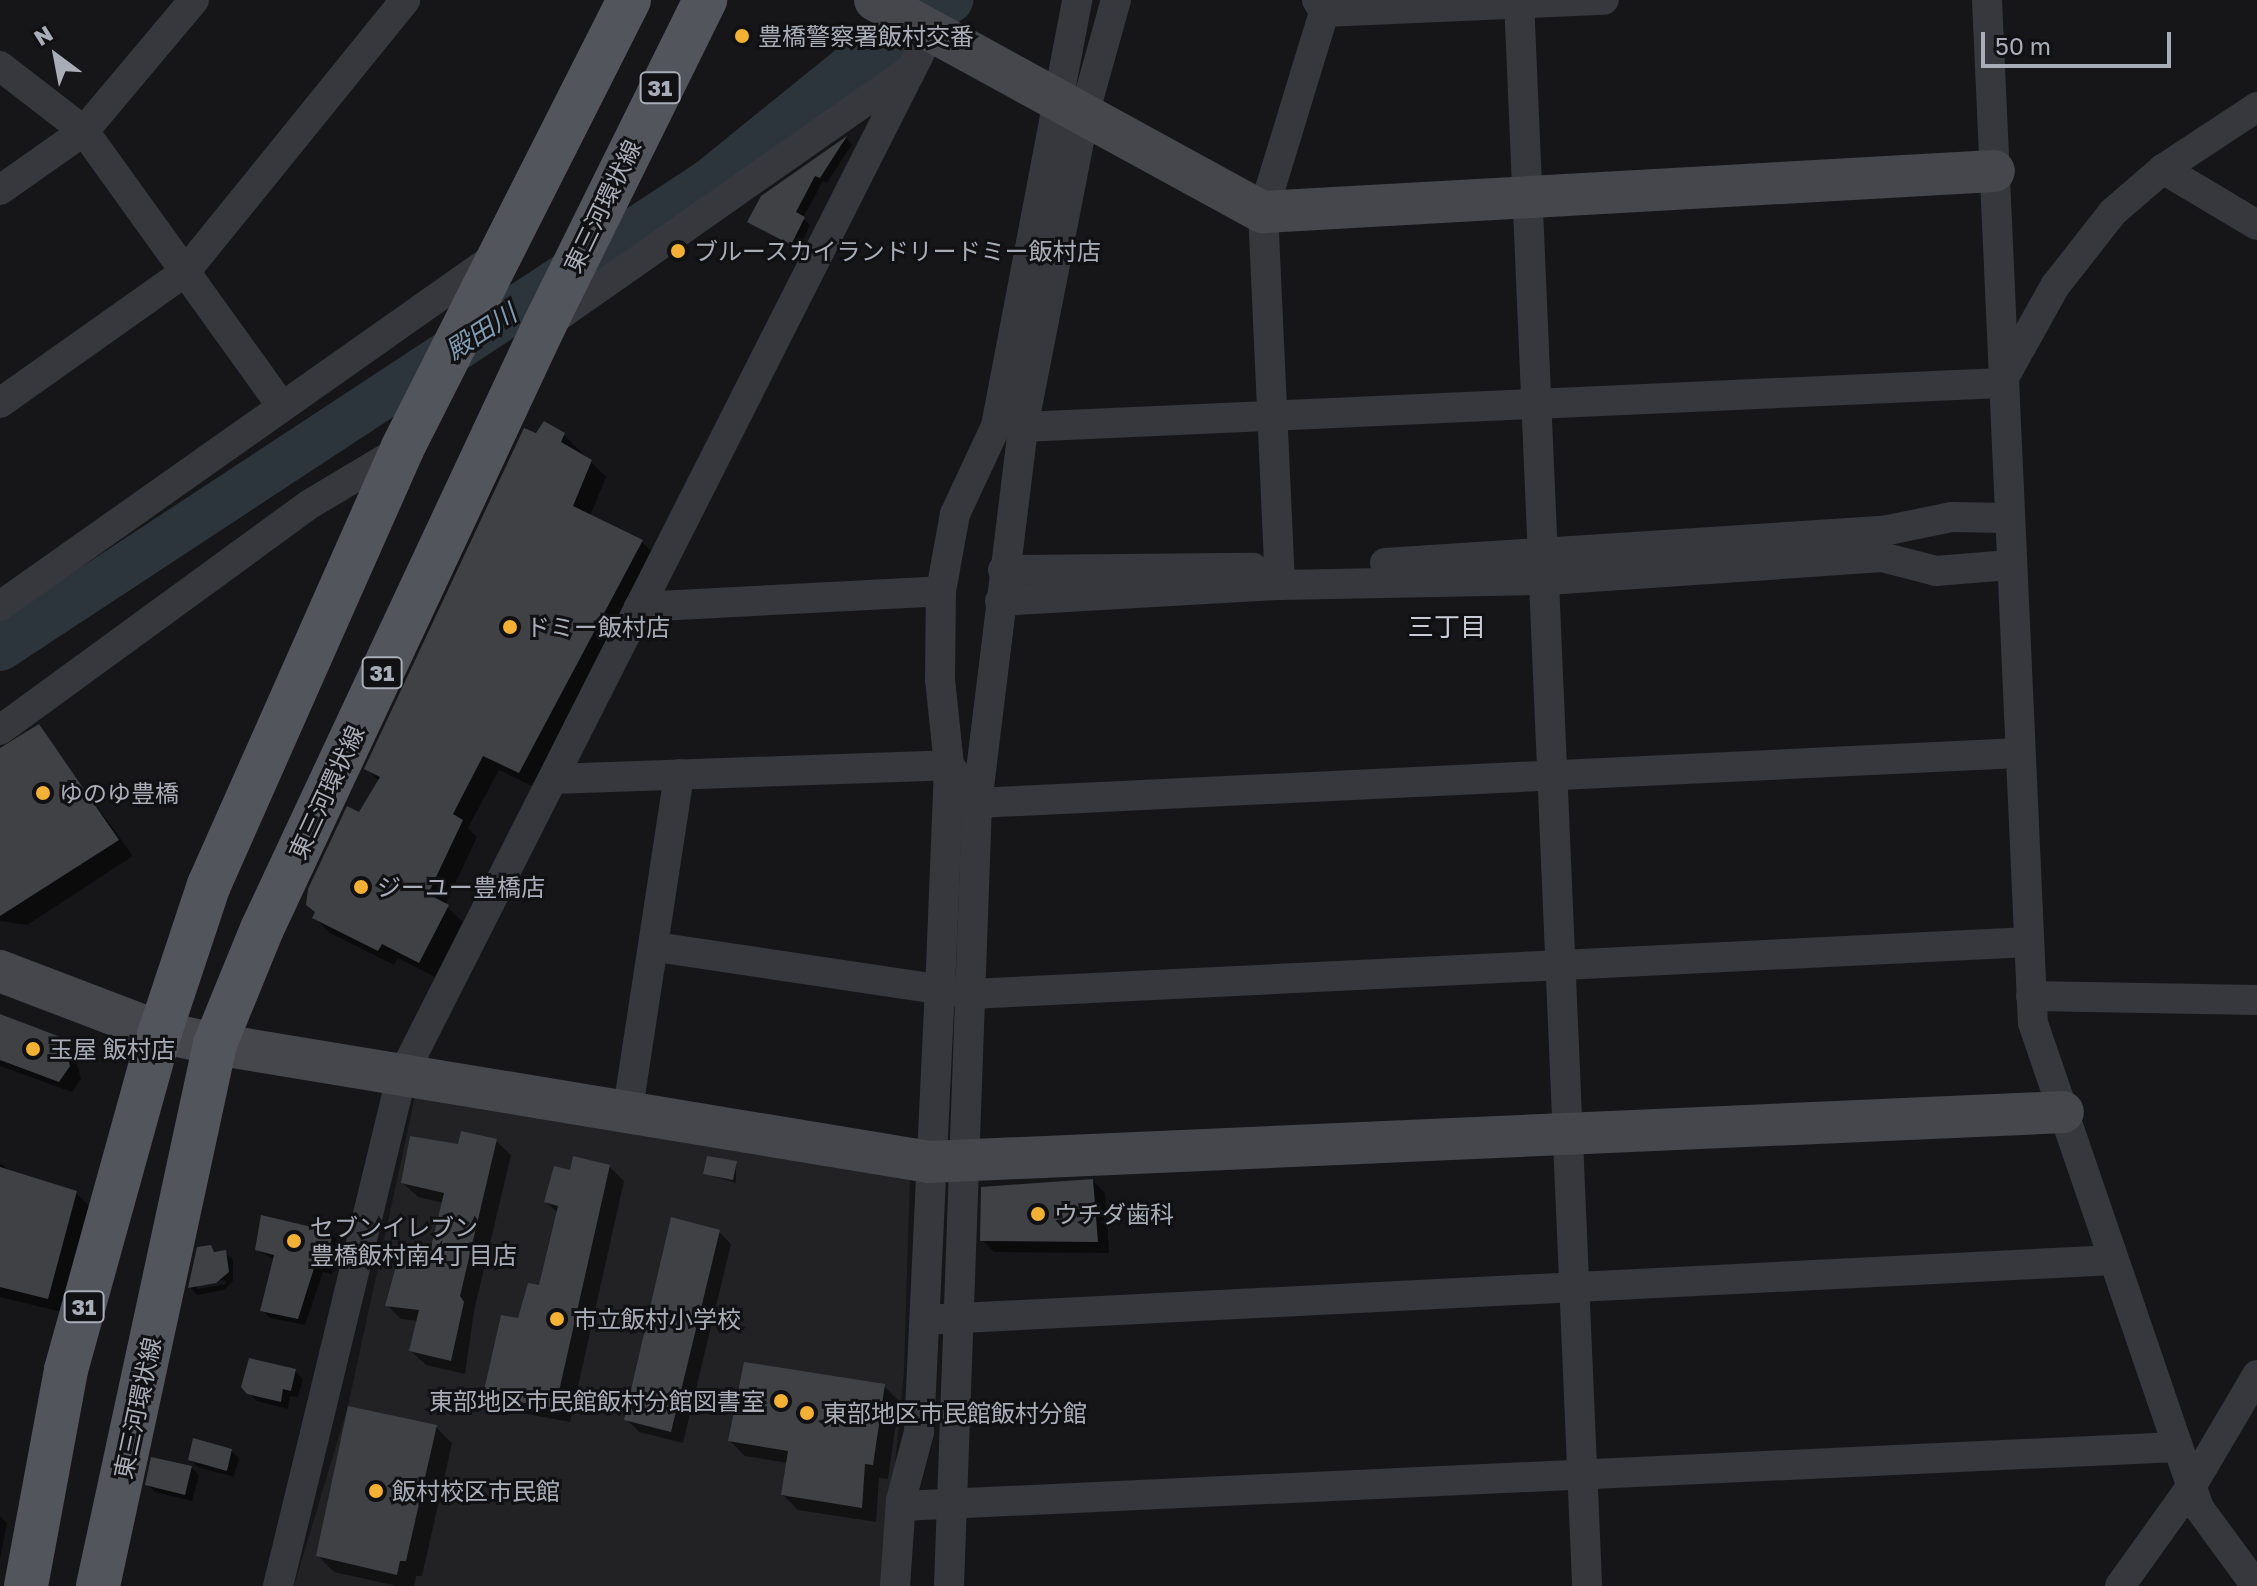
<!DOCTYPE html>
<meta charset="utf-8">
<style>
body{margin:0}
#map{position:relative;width:2257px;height:1586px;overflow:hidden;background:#161618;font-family:"Golos Text","Noto Sans JP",sans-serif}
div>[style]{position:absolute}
.built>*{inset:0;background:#222225}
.shadow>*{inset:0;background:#0007}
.river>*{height:46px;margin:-23px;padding:0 23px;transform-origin:23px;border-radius:23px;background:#2c353c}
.building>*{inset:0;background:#404145}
.street>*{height:30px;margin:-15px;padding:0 15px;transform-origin:15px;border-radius:15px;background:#37383d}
.secondary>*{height:42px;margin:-21px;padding:0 21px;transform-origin:21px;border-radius:21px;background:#45474d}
.primary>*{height:44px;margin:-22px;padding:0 22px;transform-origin:22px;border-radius:22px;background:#53555c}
.dots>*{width:22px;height:22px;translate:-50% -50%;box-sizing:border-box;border:4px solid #111113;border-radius:50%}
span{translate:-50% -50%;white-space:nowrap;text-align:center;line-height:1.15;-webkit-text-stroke:6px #111113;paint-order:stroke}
.shield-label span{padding:2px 6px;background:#111113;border:2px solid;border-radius:6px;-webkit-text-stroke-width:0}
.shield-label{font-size:22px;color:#a8adb8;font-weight:700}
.poi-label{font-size:24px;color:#a8adb8}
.left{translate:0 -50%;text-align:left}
.right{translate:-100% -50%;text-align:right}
.street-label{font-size:24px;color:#a8adb8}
.water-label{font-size:26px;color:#7f9bb3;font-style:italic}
.neighbourhood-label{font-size:26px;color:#c9ccd4}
.north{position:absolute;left:16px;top:16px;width:80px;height:80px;-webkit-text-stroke:6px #111113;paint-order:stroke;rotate:328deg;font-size:22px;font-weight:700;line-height:32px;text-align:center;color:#a8adb8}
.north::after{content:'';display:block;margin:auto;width:28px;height:36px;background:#a8adb8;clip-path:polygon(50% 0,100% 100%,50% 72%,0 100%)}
.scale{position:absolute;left:1981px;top:32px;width:190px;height:36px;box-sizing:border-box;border:4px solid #a8adb8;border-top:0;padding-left:10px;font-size:24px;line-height:28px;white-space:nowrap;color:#a8adb8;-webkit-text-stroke:6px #111113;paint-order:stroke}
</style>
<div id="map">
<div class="built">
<div style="clip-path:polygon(415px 1097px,910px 1177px,904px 1372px,883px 1586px,294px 1586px,348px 1406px)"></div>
</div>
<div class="shadow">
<div style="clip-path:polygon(847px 139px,852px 144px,827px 183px,823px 181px,803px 218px,810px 225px,798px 250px,750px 222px,763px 197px)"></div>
<div style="clip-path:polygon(564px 435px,606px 477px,590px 516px,642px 542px,658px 557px,534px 787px,499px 770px,468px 828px,477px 837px,445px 905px,463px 922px,435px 977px,398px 958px,394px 965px,330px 933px,315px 918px,379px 781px,367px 769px,536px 436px)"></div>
<div style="clip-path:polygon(39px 727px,133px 856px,27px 925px,0 921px,0 753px)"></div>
<div style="clip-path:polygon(0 1016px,62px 1040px,74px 1052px,81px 1079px,72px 1092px,0 1066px)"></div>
<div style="clip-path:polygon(496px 1141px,511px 1155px,474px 1311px,465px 1374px,426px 1365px,411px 1351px,418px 1321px,401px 1319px,387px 1305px,431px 1253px,444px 1203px,418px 1197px,403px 1183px,459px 1146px)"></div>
<div style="clip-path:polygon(0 1163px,12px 1173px,76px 1193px,91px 1208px,62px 1312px,0 1297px)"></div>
<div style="clip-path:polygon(736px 1163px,736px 1183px,706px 1174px)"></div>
<div style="clip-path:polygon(609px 1166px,624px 1181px,570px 1422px,500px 1409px,485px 1394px,540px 1287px,558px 1213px,546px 1202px,571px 1172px)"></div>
<div style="clip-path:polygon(1093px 1181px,1105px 1193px,1109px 1253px,994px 1252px,982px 1240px)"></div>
<div style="clip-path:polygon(719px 1232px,731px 1244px,683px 1443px,639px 1432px,627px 1420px)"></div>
<div style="clip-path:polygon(332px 1234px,340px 1242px,332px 1274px,323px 1272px,305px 1325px,270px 1318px,262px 1310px,275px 1260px,257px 1250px)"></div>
<div style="clip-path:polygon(evenodd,198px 1250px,225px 1252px,233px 1260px,233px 1281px,224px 1290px,197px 1295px,190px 1287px,198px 1250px,225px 1280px,226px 1284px,197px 1289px,197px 1284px,225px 1280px)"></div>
<div style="clip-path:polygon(295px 1371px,303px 1379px,298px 1397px,290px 1396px,288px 1409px,257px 1401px,248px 1392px)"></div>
<div style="clip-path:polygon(884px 1386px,899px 1401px,888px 1479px,879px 1478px,876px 1522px,798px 1510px,783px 1495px,788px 1463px,745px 1456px,730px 1441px)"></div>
<div style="clip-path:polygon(436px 1427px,452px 1443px,422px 1576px,416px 1576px,414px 1586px,397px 1586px,334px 1572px,318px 1556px)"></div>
<div style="clip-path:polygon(231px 1451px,239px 1458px,234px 1477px,198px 1467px,190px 1459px)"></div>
<div style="clip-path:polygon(191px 1467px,199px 1475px,192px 1501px,155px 1492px,148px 1485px)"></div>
<div style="clip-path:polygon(0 1516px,7px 1523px,0 1559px)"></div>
</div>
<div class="river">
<div style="left:0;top:648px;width:848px;rotate:-33.32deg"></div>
<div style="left:709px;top:182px;width:183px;rotate:-39deg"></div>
<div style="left:851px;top:67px;width:120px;rotate:-34.1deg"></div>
</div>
<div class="building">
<div style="clip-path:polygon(847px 136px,820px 178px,815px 176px,796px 212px,805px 217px,791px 245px,747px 222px,761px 196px)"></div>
<div style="clip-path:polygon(544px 421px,565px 433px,561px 442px,592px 460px,573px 506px,643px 540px,519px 773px,483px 756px,453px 814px,463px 820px,428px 894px,449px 905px,419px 963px,382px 944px,378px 951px,312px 918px,315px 912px,306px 905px,308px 889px,347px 806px,359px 812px,380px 777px,364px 769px,524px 428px,536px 433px)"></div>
<div style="clip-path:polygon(39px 724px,119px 840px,0 916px,0 748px)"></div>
<div style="clip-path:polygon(0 1014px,63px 1038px,70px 1066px,59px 1082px,0 1060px)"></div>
<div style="clip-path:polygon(461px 1131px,497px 1139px,460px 1296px,464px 1302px,451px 1361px,409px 1351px,419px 1310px,385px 1306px,401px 1248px,430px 1251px,444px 1193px,401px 1183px,410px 1136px,458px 1144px)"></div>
<div style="clip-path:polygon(573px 1156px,610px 1165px,555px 1409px,483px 1395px,501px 1315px,518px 1318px,528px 1283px,539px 1285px,558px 1206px,544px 1202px,554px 1166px,570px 1170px)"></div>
<div style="clip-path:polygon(707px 1156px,737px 1161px,733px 1180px,703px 1174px)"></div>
<div style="clip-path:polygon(0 1167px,77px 1191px,48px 1299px,0 1287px)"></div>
<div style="clip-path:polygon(1093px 1179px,1098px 1242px,980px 1241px,981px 1187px)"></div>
<div style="clip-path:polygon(261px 1215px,333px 1232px,325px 1268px,315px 1265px,298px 1319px,260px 1311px,274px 1255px,255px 1250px)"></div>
<div style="clip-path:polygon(671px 1217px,720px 1230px,671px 1432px,624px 1420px)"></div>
<div style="clip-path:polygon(211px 1245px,214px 1252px,226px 1250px,229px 1272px,216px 1283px,188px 1288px,197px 1247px)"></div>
<div style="clip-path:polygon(249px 1358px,296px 1369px,291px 1391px,283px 1389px,281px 1402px,247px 1394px,241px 1387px)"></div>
<div style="clip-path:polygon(744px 1362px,885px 1384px,873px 1465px,865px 1464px,862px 1508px,781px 1495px,788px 1451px,728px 1441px)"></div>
<div style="clip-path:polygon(348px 1406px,437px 1425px,406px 1561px,400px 1561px,397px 1575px,316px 1556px)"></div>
<div style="clip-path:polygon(193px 1438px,232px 1449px,227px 1471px,188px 1460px)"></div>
<div style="clip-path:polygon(151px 1457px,192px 1466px,185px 1495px,145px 1485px)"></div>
</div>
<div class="street">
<div style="left:1317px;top:0;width:14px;rotate:60deg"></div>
<div style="left:1324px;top:12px;width:280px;rotate:-2.5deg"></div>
<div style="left:1519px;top:0;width:1587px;rotate:87.54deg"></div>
<div style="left:1987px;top:0;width:1024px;rotate:87.43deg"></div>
<div style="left:2033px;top:1023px;width:513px;rotate:71.11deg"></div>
<div style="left:2199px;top:1508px;width:97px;rotate:53.8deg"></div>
<div style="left:0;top:66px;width:106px;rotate:37.7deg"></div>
<div style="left:84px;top:131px;width:337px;rotate:54.3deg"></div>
<div style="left:2163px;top:169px;width:109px;rotate:30.8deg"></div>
<div style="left:0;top:190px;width:103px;rotate:-35.1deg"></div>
<div style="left:84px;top:131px;width:171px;rotate:-50deg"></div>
<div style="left:547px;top:324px;width:439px;rotate:-35deg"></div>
<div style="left:0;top:403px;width:227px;rotate:-35.3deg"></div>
<div style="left:185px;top:272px;width:350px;rotate:-51deg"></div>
<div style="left:1023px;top:427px;width:979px;rotate:-2.58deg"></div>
<div style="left:2001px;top:383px;width:111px;rotate:-60.9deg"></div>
<div style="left:2055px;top:286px;width:94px;rotate:-51.9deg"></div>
<div style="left:2113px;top:212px;width:66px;rotate:-40.7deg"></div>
<div style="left:2163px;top:169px;width:113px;rotate:-33.4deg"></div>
<div style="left:1385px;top:563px;width:499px;rotate:-3.7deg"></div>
<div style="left:1883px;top:531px;width:70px;rotate:-11.5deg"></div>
<div style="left:1952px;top:517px;width:56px;rotate:1deg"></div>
<div style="left:1003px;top:570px;width:250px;rotate:-0.5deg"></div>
<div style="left:1280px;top:585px;width:373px;rotate:-92.6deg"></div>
<div style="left:1263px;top:212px;width:209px;rotate:-73deg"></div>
<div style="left:1000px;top:601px;width:280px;rotate:-3.3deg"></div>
<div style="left:1280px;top:585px;width:267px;rotate:-1.1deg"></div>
<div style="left:1547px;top:580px;width:336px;rotate:-3.9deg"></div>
<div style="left:1882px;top:557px;width:56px;rotate:14.5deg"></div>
<div style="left:1936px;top:571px;width:74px;rotate:-4.6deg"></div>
<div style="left:0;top:606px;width:606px;rotate:-35.19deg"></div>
<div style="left:639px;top:607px;width:302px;rotate:-3deg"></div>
<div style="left:0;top:730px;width:384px;rotate:-36.1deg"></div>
<div style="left:310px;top:504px;width:107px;rotate:-30.9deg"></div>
<div style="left:553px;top:779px;width:396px;rotate:-2deg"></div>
<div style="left:949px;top:765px;width:47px;rotate:53.6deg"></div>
<div style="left:977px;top:803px;width:1043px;rotate:-2.75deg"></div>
<div style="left:656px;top:947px;width:318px;rotate:8.5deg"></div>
<div style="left:971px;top:994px;width:1059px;rotate:-2.81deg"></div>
<div style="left:2031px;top:996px;width:226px;rotate:1deg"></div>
<div style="left:627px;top:1115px;width:345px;rotate:-81.3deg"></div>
<div style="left:941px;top:1319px;width:1174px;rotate:-2.88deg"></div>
<div style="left:901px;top:1506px;width:1278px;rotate:-2.65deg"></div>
<div style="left:278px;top:1586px;width:523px;rotate:-76.39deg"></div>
<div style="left:401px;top:1078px;width:1174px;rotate:-63.15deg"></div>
<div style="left:895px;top:1586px;width:86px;rotate:-86deg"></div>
<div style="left:901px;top:1500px;width:70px;rotate:-75.2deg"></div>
<div style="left:919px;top:1432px;width:441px;rotate:-87.3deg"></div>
<div style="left:940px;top:992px;width:227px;rotate:-87.7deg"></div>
<div style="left:949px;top:765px;width:85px;rotate:-96deg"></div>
<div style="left:940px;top:680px;width:89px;rotate:-89.4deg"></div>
<div style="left:941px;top:591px;width:78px;rotate:-79.7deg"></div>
<div style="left:955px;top:514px;width:97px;rotate:-65deg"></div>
<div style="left:996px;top:426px;width:434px;rotate:-79.2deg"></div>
<div style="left:949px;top:1586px;width:784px;rotate:-87.95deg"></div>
<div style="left:977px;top:803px;width:379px;rotate:-83deg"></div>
<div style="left:1023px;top:427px;width:322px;rotate:-78.9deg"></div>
<div style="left:1085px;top:111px;width:115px;rotate:-74.4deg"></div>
<div style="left:2120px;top:1586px;width:122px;rotate:-54.4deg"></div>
<div style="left:2191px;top:1487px;width:130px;rotate:-59.5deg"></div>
</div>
<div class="secondary">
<div style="left:875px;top:0;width:442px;rotate:28.7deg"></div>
<div style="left:1263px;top:212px;width:732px;rotate:-3.21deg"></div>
<div style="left:0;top:971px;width:171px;rotate:20.9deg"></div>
<div style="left:160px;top:1032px;width:56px;rotate:12.3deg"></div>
<div style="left:215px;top:1044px;width:724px;rotate:9.38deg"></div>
<div style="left:929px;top:1162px;width:1135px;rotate:-2.52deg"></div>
</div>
<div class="primary">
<div style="left:26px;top:1586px;width:220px;rotate:-79.5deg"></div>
<div style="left:66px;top:1370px;width:351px;rotate:-74.5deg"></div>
<div style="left:160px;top:1032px;width:155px;rotate:-71.6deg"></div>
<div style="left:209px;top:885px;width:477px;rotate:-66.1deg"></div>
<div style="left:402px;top:449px;width:503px;rotate:-63.18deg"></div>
<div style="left:98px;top:1586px;width:554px;rotate:-77.82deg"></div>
<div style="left:215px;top:1044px;width:124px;rotate:-67.8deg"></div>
<div style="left:262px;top:929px;width:666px;rotate:-64.94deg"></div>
<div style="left:544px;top:326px;width:364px;rotate:-63.7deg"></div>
</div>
<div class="dots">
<div style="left:742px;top:36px;background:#f2b134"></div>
<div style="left:678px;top:251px;background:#f2b134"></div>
<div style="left:510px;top:627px;background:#f2b134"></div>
<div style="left:43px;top:793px;background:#f2b134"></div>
<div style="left:361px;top:887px;background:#f2b134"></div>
<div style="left:33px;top:1049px;background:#f2b134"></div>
<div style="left:1038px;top:1214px;background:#f2b134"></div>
<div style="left:294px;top:1241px;background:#f2b134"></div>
<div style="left:557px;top:1319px;background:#f2b134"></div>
<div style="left:781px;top:1401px;background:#f2b134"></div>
<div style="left:807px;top:1413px;background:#f2b134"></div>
<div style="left:376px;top:1491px;background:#f2b134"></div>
</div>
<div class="shield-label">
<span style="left:660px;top:88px">31</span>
<span style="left:382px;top:673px">31</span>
<span style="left:84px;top:1307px">31</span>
</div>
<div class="poi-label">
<span class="left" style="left:758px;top:36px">豊橋警察署飯村交番</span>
<span class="left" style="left:694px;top:251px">ブルースカイランドリードミー飯村店</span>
<span class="left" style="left:526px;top:627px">ドミー飯村店</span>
<span class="left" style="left:59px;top:793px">ゆのゆ豊橋</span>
<span class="left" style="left:377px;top:887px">ジーユー豊橋店</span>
<span class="left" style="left:49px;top:1049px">玉屋 飯村店</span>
<span class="left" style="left:1054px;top:1214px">ウチダ歯科</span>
<span class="left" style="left:310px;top:1241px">セブンイレブン<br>豊橋飯村南4丁目店</span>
<span class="left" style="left:573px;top:1319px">市立飯村小学校</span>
<span class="right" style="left:765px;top:1401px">東部地区市民館飯村分館図書室</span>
<span class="left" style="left:823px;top:1413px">東部地区市民館飯村分館</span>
<span class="left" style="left:392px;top:1491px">飯村校区市民館</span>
</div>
<div class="street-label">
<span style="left:602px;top:206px;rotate:-64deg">東三河環状線</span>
<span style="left:326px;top:792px;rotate:-65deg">東三河環状線</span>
<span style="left:137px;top:1408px;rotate:-78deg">東三河環状線</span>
</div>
<div class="water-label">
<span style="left:481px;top:332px;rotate:-33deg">殿田川</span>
</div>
<div class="neighbourhood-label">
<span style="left:1447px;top:627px">三丁目</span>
</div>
<div class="north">N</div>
<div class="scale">50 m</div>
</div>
